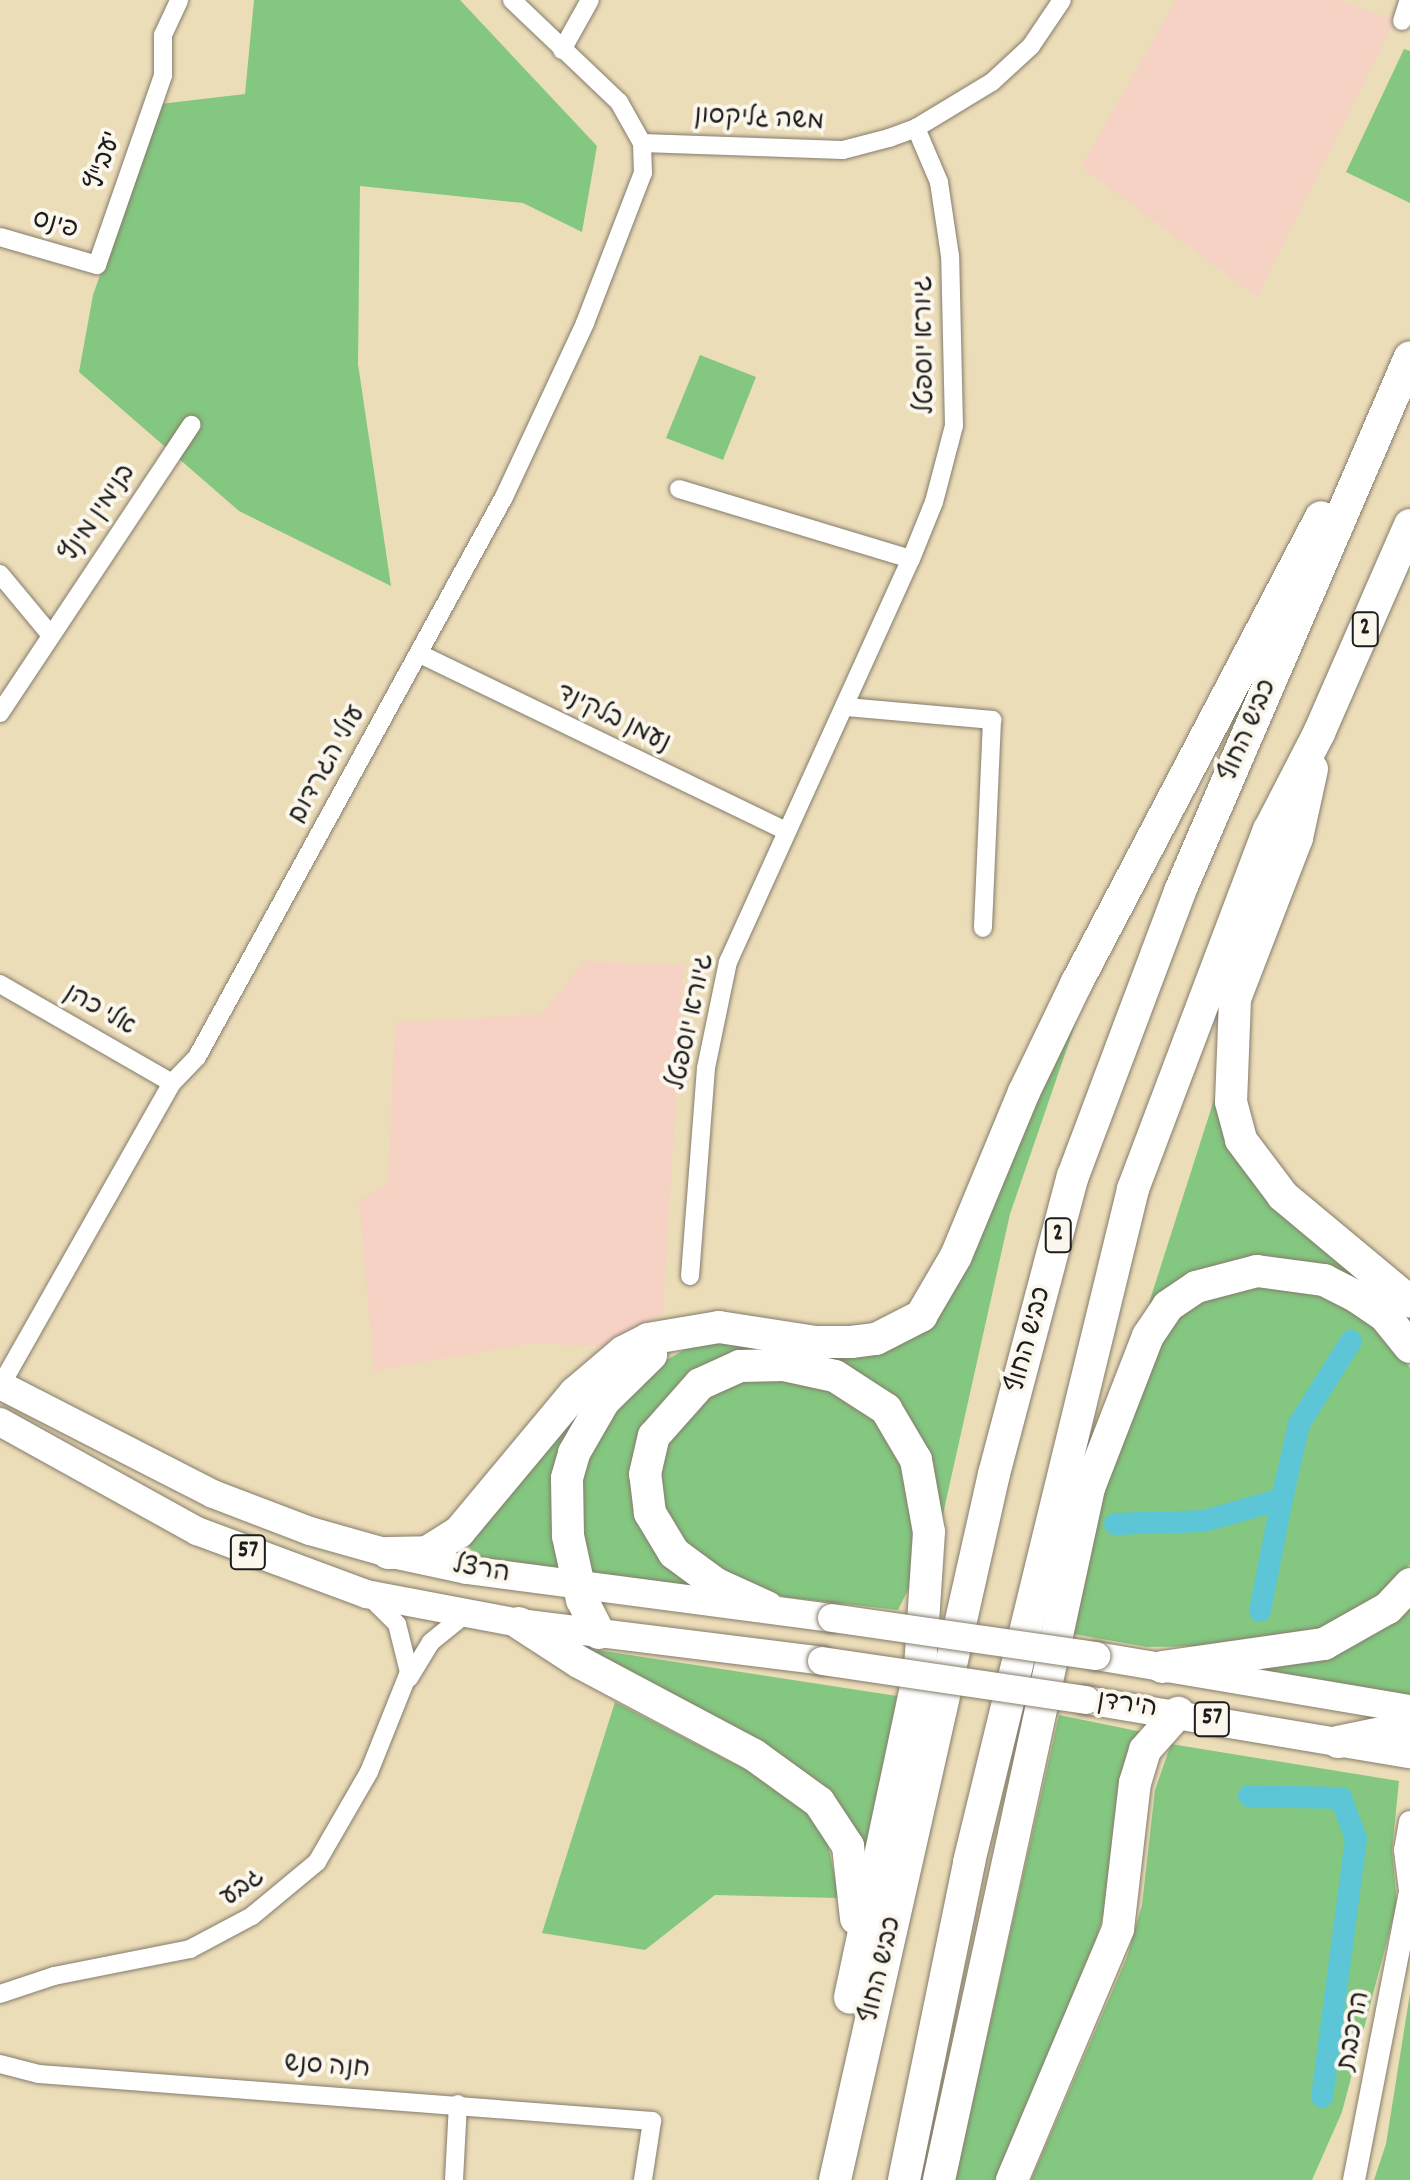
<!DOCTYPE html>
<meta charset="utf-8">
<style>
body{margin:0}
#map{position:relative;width:1410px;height:2180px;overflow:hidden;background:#ecddb9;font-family:Dekko,"Playpen Sans Hebrew",sans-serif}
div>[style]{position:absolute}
.built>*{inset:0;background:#f6d2c5}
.green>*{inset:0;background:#84c781}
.canal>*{height:22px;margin:-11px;padding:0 11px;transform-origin:11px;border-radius:11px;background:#5cc6d7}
.roads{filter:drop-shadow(0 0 2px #847c6a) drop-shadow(0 0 2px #847c6a)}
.minor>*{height:18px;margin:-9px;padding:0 9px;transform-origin:9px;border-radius:9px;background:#fff}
.tertiary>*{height:22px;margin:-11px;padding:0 11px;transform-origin:11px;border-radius:11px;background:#fff}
.trunk>*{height:28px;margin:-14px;padding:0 14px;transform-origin:14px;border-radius:14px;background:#fff}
.motorway>*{height:32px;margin:-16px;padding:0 16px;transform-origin:16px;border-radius:16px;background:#fff}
.bridges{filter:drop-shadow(0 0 2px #847c6a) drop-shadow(0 0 2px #847c6a)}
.trunk-bridge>*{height:28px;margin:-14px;padding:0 14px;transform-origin:14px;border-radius:14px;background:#fff}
span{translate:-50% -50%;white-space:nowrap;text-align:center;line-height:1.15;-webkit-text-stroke:8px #fbf7ec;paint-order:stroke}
.shield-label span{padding:2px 6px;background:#fbf7ec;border:2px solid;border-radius:6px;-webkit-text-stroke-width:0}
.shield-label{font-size:24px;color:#1c1c1c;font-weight:700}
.street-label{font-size:26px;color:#1c1c1c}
</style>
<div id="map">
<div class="built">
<div style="clip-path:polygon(1176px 0,1337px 0,1395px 20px,1257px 297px,1081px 167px)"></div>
<div style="clip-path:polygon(584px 961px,684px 965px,663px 1313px,604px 1347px,533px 1343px,374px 1371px,359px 1201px,388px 1184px,395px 1023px,542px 1014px)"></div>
</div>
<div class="green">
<div style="clip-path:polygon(254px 0,460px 0,597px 146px,582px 232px,523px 203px,360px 186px,358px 364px,391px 586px,239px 511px,79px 372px,93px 295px,160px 104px,245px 94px)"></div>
<div style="clip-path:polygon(1404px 49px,1410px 51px,1410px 203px,1346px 172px)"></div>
<div style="clip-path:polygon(700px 355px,756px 377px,723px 460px,666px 438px)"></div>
<div style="clip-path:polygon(1087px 990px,1010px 1214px,939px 1532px,894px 1402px,738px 1356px,634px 1473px,716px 1589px,591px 1577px,585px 1564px,579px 1480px,597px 1434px,651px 1369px,696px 1343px,720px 1339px,880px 1351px,999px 1182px)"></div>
<div style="clip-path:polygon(1220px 1081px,1236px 1143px,1410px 1311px,1410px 1339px,1293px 1268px,1161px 1305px,1149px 1303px)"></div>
<div style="clip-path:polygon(1290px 1285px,1351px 1307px,1393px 1345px,1410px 1368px,1410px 1564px,1380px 1598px,1320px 1633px,1255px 1645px,1147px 1647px,1068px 1633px,1103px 1488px,1159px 1342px,1177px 1317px,1202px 1298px,1230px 1288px)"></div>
<div style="clip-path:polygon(766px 1378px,831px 1388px,876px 1418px,904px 1464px,916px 1532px,913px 1580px,898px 1610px,784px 1597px,721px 1571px,672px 1529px,658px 1490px,666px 1441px,708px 1394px,743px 1379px)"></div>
<div style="clip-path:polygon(603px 1379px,572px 1433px,570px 1577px,479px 1562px,464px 1539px)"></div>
<div style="clip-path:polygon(1410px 1592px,1410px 1702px,1228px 1665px,1256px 1662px)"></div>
<div style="clip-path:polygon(597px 1650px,897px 1696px,865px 1872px,860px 1842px,594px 1658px)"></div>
<div style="clip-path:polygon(615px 1702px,748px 1771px,824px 1825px,839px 1898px,715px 1895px,645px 1950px,542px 1933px)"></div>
<div style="clip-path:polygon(1059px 1715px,1142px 1732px,1105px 1908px,1093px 1952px,995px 2180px,955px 2180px)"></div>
<div style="clip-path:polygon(1171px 1744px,1399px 1781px,1392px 1850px,1397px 1903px,1342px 2112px,1312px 2180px,1031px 2180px,1127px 1957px,1142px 1905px,1155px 1790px)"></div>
<div style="clip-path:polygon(1410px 1993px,1410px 2180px,1374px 2180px,1386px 2144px)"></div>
</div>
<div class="canal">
<div style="left:1115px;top:1524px;width:89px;rotate:-1.9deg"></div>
<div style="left:1204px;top:1521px;width:81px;rotate:-15.8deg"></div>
<div style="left:1282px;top:1499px;width:77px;rotate:-77.2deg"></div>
<div style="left:1299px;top:1424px;width:98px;rotate:-57.9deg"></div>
<div style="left:1260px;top:1611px;width:114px;rotate:-78.9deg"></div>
<div style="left:1249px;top:1796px;width:92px;rotate:1.2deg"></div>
<div style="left:1341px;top:1798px;width:44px;rotate:69.9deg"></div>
<div style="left:1356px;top:1839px;width:260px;rotate:97.5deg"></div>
</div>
<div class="roads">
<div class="minor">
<div style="left:1402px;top:21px;width:22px;rotate:-72deg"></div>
<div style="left:562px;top:50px;width:57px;rotate:-60.8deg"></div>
<div style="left:642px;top:143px;width:201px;rotate:2deg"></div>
<div style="left:843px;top:150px;width:48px;rotate:-14.6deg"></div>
<div style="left:889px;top:138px;width:29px;rotate:-20deg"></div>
<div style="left:916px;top:128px;width:89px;rotate:-31.2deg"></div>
<div style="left:992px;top:82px;width:53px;rotate:-42.7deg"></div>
<div style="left:1031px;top:46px;width:55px;rotate:-56deg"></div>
<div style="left:0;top:237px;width:101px;rotate:16.1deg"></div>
<div style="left:97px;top:265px;width:201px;rotate:-70.8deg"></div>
<div style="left:163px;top:75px;width:40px;rotate:-90deg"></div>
<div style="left:163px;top:35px;width:38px;rotate:-65deg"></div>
<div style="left:679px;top:489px;width:242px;rotate:16.8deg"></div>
<div style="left:0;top:574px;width:77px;rotate:50.3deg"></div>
<div style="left:420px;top:654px;width:404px;rotate:25.8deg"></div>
<div style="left:847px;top:707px;width:146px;rotate:5.1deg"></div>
<div style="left:992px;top:720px;width:208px;rotate:92.5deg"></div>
<div style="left:0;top:713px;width:346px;rotate:-56.4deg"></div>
<div style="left:0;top:984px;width:198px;rotate:29.9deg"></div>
<div style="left:690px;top:1276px;width:209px;rotate:-85.6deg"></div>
<div style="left:706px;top:1068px;width:108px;rotate:-78.3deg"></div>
<div style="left:728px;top:962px;width:443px;rotate:-65.6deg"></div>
<div style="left:911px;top:559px;width:61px;rotate:-68deg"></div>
<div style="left:934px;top:502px;width:79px;rotate:-75.3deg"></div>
<div style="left:954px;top:426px;width:170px;rotate:-91.3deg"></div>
<div style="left:950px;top:256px;width:75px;rotate:-98.5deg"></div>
<div style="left:939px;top:182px;width:59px;rotate:-113.1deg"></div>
<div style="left:1px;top:1385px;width:347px;rotate:-60.5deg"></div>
<div style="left:172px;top:1083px;width:36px;rotate:-46deg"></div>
<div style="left:197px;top:1057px;width:639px;rotate:-61.27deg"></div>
<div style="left:504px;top:497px;width:192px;rotate:-65deg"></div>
<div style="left:585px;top:323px;width:161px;rotate:-68.9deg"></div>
<div style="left:643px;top:173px;width:30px;rotate:-92deg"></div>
<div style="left:642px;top:143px;width:47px;rotate:-119.3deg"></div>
<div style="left:619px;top:102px;width:148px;rotate:-136.4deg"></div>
<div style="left:409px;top:1678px;width:42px;rotate:-58.6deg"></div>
<div style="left:431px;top:1642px;width:46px;rotate:-38.9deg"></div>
<div style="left:0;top:1994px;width:57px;rotate:-18.4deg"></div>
<div style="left:54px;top:1976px;width:139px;rotate:-11.2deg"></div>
<div style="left:190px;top:1949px;width:70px;rotate:-28deg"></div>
<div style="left:252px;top:1916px;width:85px;rotate:-39.7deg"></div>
<div style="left:317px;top:1862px;width:104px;rotate:-60deg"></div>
<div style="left:369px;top:1772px;width:108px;rotate:-68.2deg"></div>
<div style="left:409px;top:1672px;width:49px;rotate:-104deg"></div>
<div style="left:397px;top:1624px;width:37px;rotate:-135deg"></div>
<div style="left:0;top:2064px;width:40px;rotate:14.4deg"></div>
<div style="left:39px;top:2074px;width:615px;rotate:4.38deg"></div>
<div style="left:652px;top:2121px;width:60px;rotate:98.7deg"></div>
<div style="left:454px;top:2180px;width:76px;rotate:-87deg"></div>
</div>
<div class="tertiary">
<div style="left:1410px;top:1822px;width:28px;rotate:100deg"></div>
<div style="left:1405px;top:1850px;width:38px;rotate:83deg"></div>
<div style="left:1354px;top:2180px;width:292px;rotate:-79deg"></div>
</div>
<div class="trunk">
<div style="left:0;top:1385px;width:239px;rotate:27.1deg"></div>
<div style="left:213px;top:1494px;width:104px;rotate:20.9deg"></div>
<div style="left:310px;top:1531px;width:81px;rotate:15.8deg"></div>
<div style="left:388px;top:1553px;width:81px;rotate:12.1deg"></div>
<div style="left:467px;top:1570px;width:368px;rotate:7.5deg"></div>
<div style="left:0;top:1422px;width:225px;rotate:29deg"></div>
<div style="left:197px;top:1531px;width:180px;rotate:20.4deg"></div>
<div style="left:366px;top:1594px;width:156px;rotate:10.7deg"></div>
<div style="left:519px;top:1623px;width:305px;rotate:7.1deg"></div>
<div style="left:1096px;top:1656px;width:318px;rotate:9.6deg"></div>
<div style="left:1086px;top:1700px;width:328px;rotate:9.5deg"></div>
</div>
<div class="motorway">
<div style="left:1312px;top:769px;width:71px;rotate:102.3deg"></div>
<div style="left:1297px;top:838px;width:173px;rotate:111.1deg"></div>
<div style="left:1235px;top:999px;width:103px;rotate:92.2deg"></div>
<div style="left:1231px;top:1102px;width:39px;rotate:75deg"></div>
<div style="left:1241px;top:1140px;width:70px;rotate:53.1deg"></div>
<div style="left:1283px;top:1196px;width:165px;rotate:39.8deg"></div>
<div style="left:388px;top:1553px;width:39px;rotate:-1deg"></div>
<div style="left:427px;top:1552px;width:38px;rotate:-32deg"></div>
<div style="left:459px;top:1532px;width:181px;rotate:-50.2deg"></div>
<div style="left:575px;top:1393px;width:63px;rotate:-40.5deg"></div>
<div style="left:623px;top:1352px;width:28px;rotate:-27deg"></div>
<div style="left:648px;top:1339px;width:72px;rotate:-9.6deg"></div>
<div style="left:719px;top:1327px;width:98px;rotate:8.8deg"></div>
<div style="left:816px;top:1342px;width:35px"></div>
<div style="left:851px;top:1342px;width:25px;rotate:-7deg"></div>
<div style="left:876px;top:1339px;width:51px;rotate:-27.1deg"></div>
<div style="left:921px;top:1316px;width:69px;rotate:-59.7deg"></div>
<div style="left:956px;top:1256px;width:178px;rotate:-67.5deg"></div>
<div style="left:1024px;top:1092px;width:120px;rotate:-64.3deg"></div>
<div style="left:1076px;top:984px;width:527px;rotate:-62.32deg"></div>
<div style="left:767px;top:1607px;width:56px;rotate:-155.7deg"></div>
<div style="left:716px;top:1584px;width:52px;rotate:-143.6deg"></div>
<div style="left:674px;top:1553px;width:47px;rotate:-121deg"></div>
<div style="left:650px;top:1513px;width:39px;rotate:-97deg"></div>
<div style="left:645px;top:1474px;width:39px;rotate:-77deg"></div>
<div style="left:654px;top:1436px;width:69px;rotate:-48.5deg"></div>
<div style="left:700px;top:1384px;width:44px;rotate:-24.2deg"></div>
<div style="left:740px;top:1366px;width:44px;rotate:-1.3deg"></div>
<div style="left:784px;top:1365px;width:52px;rotate:12.2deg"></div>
<div style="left:835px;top:1376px;width:61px;rotate:32.9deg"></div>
<div style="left:886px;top:1409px;width:59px;rotate:59.5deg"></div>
<div style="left:916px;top:1460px;width:73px;rotate:79.8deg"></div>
<div style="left:929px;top:1532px;width:136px;rotate:93.8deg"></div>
<div style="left:920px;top:1668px;width:337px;rotate:102deg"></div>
<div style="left:519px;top:1623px;width:72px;rotate:33deg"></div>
<div style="left:579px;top:1662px;width:198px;rotate:28deg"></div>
<div style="left:754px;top:1755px;width:80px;rotate:35.9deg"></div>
<div style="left:819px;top:1802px;width:53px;rotate:56.6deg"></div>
<div style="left:848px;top:1846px;width:73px;rotate:83.7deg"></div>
<div style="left:599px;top:1633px;width:37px;rotate:-117deg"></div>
<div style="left:582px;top:1600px;width:66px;rotate:-102.3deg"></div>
<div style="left:568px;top:1536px;width:58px;rotate:-91deg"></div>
<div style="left:567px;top:1478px;width:26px;rotate:-74deg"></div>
<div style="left:574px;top:1453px;width:60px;rotate:-60deg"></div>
<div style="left:604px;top:1401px;width:66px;rotate:-44.4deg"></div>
<div style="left:1162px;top:1667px;width:164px;rotate:-8.1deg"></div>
<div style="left:1324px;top:1644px;width:73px;rotate:-29.4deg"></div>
<div style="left:1388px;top:1608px;width:33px;rotate:-47deg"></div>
<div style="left:1338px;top:1742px;width:74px;rotate:-11.8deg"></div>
<div style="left:835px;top:2180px;width:724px;rotate:-77.31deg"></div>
<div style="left:994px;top:1474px;width:308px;rotate:-75.2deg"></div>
<div style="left:1073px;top:1176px;width:304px;rotate:-69.4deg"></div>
<div style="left:1180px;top:891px;width:581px;rotate:-66.7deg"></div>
<div style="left:904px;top:2180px;width:325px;rotate:-78.4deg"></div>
<div style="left:969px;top:1862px;width:693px;rotate:-76.3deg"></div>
<div style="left:1133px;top:1189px;width:384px;rotate:-69.3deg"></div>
<div style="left:1269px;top:830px;width:109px;rotate:-62.7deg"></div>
<div style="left:1319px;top:733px;width:227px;rotate:-66.4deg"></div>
<div style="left:939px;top:2180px;width:708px;rotate:-77.77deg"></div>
<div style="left:1089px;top:1488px;width:163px;rotate:-68.8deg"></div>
<div style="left:1148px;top:1336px;width:36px;rotate:-56deg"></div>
<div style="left:1168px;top:1306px;width:34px;rotate:-34deg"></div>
<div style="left:1196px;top:1287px;width:63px;rotate:-14.7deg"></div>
<div style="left:1257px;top:1271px;width:68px;rotate:7.7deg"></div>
<div style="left:1324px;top:1280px;width:37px;rotate:27deg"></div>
<div style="left:1357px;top:1297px;width:32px;rotate:34deg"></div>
<div style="left:1384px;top:1315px;width:41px;rotate:50.9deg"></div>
<div style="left:1012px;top:2180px;width:272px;rotate:-67.1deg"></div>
<div style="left:1118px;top:1929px;width:147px;rotate:-83.4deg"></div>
<div style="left:1135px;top:1783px;width:34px;rotate:-73deg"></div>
<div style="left:1145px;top:1750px;width:50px;rotate:-48.3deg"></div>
</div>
</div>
<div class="bridges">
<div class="trunk-bridge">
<div style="left:832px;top:1618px;width:267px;rotate:8.2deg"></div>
<div style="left:822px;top:1661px;width:267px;rotate:8.4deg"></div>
</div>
</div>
<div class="shield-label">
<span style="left:1365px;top:629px">2</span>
<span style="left:1058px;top:1235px">2</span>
<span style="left:248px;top:1552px">57</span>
<span style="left:1212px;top:1719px">57</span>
</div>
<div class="street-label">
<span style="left:759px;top:120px;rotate:3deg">משה גליקסון</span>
<span style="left:105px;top:161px;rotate:-71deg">יעב"ץ</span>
<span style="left:55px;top:226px;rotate:16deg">פינס</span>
<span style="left:926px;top:345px;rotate:-91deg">גיורא יוספטל</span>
<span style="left:99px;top:514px;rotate:-56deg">בנימין מינץ</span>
<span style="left:613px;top:719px;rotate:26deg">נעמן בלקינד</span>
<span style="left:1249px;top:731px;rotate:-67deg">כביש החוף</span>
<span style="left:328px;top:765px;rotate:-61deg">עולי הגרדום</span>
<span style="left:99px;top:1011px;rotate:30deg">אלי כהן</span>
<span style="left:692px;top:1022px;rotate:-78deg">גיורא יוספטל</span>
<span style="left:1030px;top:1340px;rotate:-75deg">כביש החוף</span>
<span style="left:481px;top:1571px;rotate:9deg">הרצל</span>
<span style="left:1127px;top:1706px;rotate:8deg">הירדן</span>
<span style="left:243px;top:1888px;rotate:-36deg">גבע</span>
<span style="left:882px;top:1970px;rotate:-77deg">כביש החוף</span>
<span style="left:1355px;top:2031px;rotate:-79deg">הרכבת</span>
<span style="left:327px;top:2068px;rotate:4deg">חנה סנש</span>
</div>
</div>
